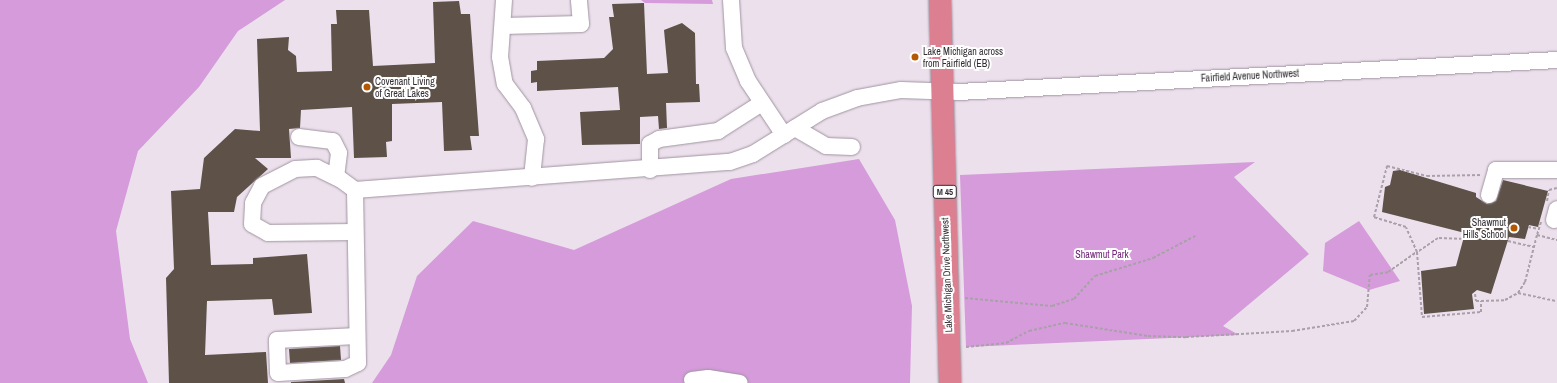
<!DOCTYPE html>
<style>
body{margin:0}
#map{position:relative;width:1557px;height:383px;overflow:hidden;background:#ece0ec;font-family:"Archivo Narrow",sans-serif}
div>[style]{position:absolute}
.green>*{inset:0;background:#d59bda}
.building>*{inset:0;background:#5d5148}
.path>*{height:2px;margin-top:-1px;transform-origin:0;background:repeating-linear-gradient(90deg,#a9a0a9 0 3px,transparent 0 5px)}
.roads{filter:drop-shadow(0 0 1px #9f94a0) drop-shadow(0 0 1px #9f94a0)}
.minor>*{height:16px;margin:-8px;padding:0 8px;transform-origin:8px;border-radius:8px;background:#fff}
.highway>*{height:22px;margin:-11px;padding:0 11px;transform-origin:11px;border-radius:11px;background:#dc7f91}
.dots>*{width:11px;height:11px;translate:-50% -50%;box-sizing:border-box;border:2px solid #fff;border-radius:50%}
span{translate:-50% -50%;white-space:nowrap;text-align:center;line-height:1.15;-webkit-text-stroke:4px #fff;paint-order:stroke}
.shield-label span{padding:1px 3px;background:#fff;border:1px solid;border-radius:3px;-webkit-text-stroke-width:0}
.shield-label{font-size:9px;color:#332e33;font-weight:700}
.poi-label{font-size:10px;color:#332e33}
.left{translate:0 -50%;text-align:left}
.right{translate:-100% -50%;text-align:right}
.street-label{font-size:10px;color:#332e33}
.park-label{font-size:10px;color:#712378}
</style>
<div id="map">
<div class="green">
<div style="clip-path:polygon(0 0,285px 0,238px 31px,199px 87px,138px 151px,116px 231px,130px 339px,148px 383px,0 383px)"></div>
<div style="clip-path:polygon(641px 0,712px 0,713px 4px,645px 3px)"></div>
<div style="clip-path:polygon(859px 159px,895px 220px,912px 306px,910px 383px,372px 383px,391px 355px,417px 276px,473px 221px,574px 250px,731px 179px)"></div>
<div style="clip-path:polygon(1255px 162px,1234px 177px,1309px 254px,1223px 326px,1239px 335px,966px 347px,960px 175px)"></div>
<div style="clip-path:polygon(1359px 221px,1400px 281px,1369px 290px,1323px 271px,1325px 243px)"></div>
</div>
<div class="building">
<div style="clip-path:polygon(459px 1px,461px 14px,470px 14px,479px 136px,470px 136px,472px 150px,444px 151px,442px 102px,392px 104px,392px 141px,386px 142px,387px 157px,354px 158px,352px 107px,301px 110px,300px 128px,289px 129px,291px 158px,255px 158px,268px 169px,237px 197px,234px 212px,208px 212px,211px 265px,253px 264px,253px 258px,307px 254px,312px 313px,274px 315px,272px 299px,207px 301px,205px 355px,266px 352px,268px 383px,169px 383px,166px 278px,174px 269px,171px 191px,200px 189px,204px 158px,235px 129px,260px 131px,257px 39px,289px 37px,288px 50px,296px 56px,297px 72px,332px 71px,331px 24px,337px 24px,336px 10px,369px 10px,373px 66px,435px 63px,433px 2px)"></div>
<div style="clip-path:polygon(644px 3px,647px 74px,668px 73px,664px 30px,682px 23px,695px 33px,696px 84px,699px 84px,700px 102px,666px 103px,667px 128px,659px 129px,658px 116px,640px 117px,640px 144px,582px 145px,580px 112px,620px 110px,618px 87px,537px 91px,537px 82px,531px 83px,531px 71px,537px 70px,537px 61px,604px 58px,613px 49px,609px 17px,614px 17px,612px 4px)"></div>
<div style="clip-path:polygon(1400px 170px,1476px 193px,1476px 197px,1487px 204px,1496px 201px,1503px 180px,1548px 191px,1538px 227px,1529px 225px,1525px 239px,1509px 237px,1491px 294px,1477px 290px,1472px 294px,1474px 309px,1424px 314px,1421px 271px,1456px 266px,1465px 233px,1382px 212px,1385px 187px,1390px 185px,1393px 171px)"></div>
<div style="clip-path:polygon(340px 346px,341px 360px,290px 363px,289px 349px)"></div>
<div style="clip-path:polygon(344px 379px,345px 383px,291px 383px,291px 382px)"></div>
</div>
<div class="path">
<div style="left:1547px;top:201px;width:11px;rotate:-80deg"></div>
<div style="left:1549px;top:190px;width:8px;rotate:-14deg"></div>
<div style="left:1541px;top:222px;width:14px;rotate:107deg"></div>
<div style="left:1537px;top:235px;width:21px;rotate:14deg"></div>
<div style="left:1528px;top:227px;width:11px;rotate:10deg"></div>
<div style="left:1474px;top:228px;width:13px;rotate:122deg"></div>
<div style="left:1467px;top:239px;width:29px;rotate:-178deg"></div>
<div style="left:1438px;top:238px;width:25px;rotate:146deg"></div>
<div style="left:1417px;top:252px;width:65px;rotate:85.6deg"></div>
<div style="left:1422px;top:317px;width:59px;rotate:-4.8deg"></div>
<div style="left:1481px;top:312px;width:11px;rotate:-90deg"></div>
<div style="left:1481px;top:301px;width:24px;rotate:-2deg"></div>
<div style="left:1505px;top:300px;width:15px;rotate:-28deg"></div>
<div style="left:1518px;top:293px;width:13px;rotate:-58deg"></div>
<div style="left:1525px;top:282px;width:49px;rotate:-75.7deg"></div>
<div style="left:1508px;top:241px;width:27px;rotate:13deg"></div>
<div style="left:1518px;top:293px;width:40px;rotate:12deg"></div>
<div style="left:1475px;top:294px;width:7px;rotate:82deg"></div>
<div style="left:1476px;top:301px;width:5px"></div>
<div style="left:965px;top:298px;width:87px;rotate:5.3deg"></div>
<div style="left:1052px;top:306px;width:23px;rotate:-18deg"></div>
<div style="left:1074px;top:299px;width:31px;rotate:-48deg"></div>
<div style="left:1095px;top:276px;width:61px;rotate:-17.2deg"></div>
<div style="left:1153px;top:258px;width:50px;rotate:-27.6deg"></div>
<div style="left:966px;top:347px;width:40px;rotate:-5.7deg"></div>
<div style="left:1006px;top:343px;width:26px;rotate:-28deg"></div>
<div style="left:1029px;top:331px;width:37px;rotate:-13deg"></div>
<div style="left:1065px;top:323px;width:84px;rotate:8.9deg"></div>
<div style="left:1148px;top:336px;width:38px;rotate:2deg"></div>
<div style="left:1186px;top:337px;width:106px;rotate:-3.2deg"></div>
<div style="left:1292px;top:331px;width:63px;rotate:-9.2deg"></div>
<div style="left:1354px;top:321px;width:19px;rotate:-47deg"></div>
<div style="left:1367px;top:307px;width:32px;rotate:-85deg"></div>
<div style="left:1370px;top:275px;width:18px;rotate:-9deg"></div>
<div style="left:1388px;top:272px;width:35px;rotate:-35deg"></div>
<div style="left:1417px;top:252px;width:27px;rotate:-114deg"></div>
<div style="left:1406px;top:227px;width:34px;rotate:-163deg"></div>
<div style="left:1374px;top:217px;width:53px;rotate:-75.7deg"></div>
<div style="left:1387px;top:166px;width:41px;rotate:14deg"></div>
<div style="left:1427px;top:176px;width:55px;rotate:-1deg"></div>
</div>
<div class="roads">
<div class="minor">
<div style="left:504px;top:0;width:57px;rotate:94deg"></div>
<div style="left:500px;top:57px;width:27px;rotate:80deg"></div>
<div style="left:505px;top:84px;width:30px;rotate:53deg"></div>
<div style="left:523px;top:108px;width:34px;rotate:67deg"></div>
<div style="left:536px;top:139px;width:39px;rotate:96deg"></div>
<div style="left:731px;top:0;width:48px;rotate:86.4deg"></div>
<div style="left:734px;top:48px;width:36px;rotate:67deg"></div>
<div style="left:748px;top:81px;width:65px;rotate:56.3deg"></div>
<div style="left:503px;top:26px;width:78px;rotate:-1.5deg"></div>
<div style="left:581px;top:24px;width:24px;rotate:-95deg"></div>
<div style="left:795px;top:128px;width:36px;rotate:30deg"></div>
<div style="left:826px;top:146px;width:26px;rotate:2deg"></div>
<div style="left:299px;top:137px;width:34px;rotate:7deg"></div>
<div style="left:333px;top:141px;width:13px;rotate:63deg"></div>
<div style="left:339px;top:153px;width:24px;rotate:97deg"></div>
<div style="left:650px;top:170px;width:26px;rotate:-90deg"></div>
<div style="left:650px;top:144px;width:10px;rotate:-29deg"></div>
<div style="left:659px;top:139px;width:60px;rotate:-7.7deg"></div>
<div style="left:718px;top:131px;width:52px;rotate:-32.5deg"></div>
<div style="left:355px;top:190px;width:173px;rotate:89deg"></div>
<div style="left:358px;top:363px;width:14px;rotate:155deg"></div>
<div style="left:345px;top:369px;width:67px;rotate:176.6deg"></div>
<div style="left:278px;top:373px;width:33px;rotate:-92deg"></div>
<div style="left:277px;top:340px;width:80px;rotate:-2.9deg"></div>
<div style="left:1489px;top:195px;width:26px;rotate:-74deg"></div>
<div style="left:1496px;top:170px;width:61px"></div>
<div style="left:1554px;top:220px;width:11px;rotate:-75deg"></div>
<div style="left:355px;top:232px;width:87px;rotate:179.3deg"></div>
<div style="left:268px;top:233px;width:18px;rotate:-151deg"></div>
<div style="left:252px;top:224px;width:21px;rotate:-87deg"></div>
<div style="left:253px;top:203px;width:19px;rotate:-62deg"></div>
<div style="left:262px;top:186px;width:37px;rotate:-27deg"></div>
<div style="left:295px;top:169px;width:22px;rotate:-3deg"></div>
<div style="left:317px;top:168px;width:25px;rotate:26deg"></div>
<div style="left:340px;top:179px;width:19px;rotate:36deg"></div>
<div style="left:355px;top:190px;width:376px;rotate:-4.3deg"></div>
<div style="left:730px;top:162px;width:24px;rotate:-19deg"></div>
<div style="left:753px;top:154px;width:81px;rotate:-31.9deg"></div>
<div style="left:822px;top:111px;width:37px;rotate:-20deg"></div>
<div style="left:857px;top:98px;width:45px;rotate:-10.3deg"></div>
<div style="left:901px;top:90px;width:58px;rotate:2deg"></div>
<div style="left:959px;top:92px;width:599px;rotate:-3.06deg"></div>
<div style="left:692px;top:380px;width:16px;rotate:-7deg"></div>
<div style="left:708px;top:378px;width:32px;rotate:9deg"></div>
</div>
<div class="highway">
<div style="left:940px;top:0;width:383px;rotate:88.5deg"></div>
</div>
</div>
<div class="dots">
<div style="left:915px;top:57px;background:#b55802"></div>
<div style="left:367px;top:87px;background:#b55802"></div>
<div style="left:1514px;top:228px;background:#b55802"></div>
</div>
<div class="shield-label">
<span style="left:945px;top:192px">M 45</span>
</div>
<div class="poi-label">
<span class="left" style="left:923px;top:57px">Lake Michigan across<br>from Fairfield (EB)</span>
<span class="left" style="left:375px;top:87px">Covenant Living<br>of Great Lakes</span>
<span class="right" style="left:1506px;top:228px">Shawmut<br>Hills School</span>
</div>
<div class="street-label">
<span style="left:1250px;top:76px;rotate:-3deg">Fairfield Avenue Northwest</span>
<span style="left:947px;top:275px;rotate:-92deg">Lake Michigan Drive Northwest</span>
</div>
<div class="park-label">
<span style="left:1102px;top:255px">Shawmut Park</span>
</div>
</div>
